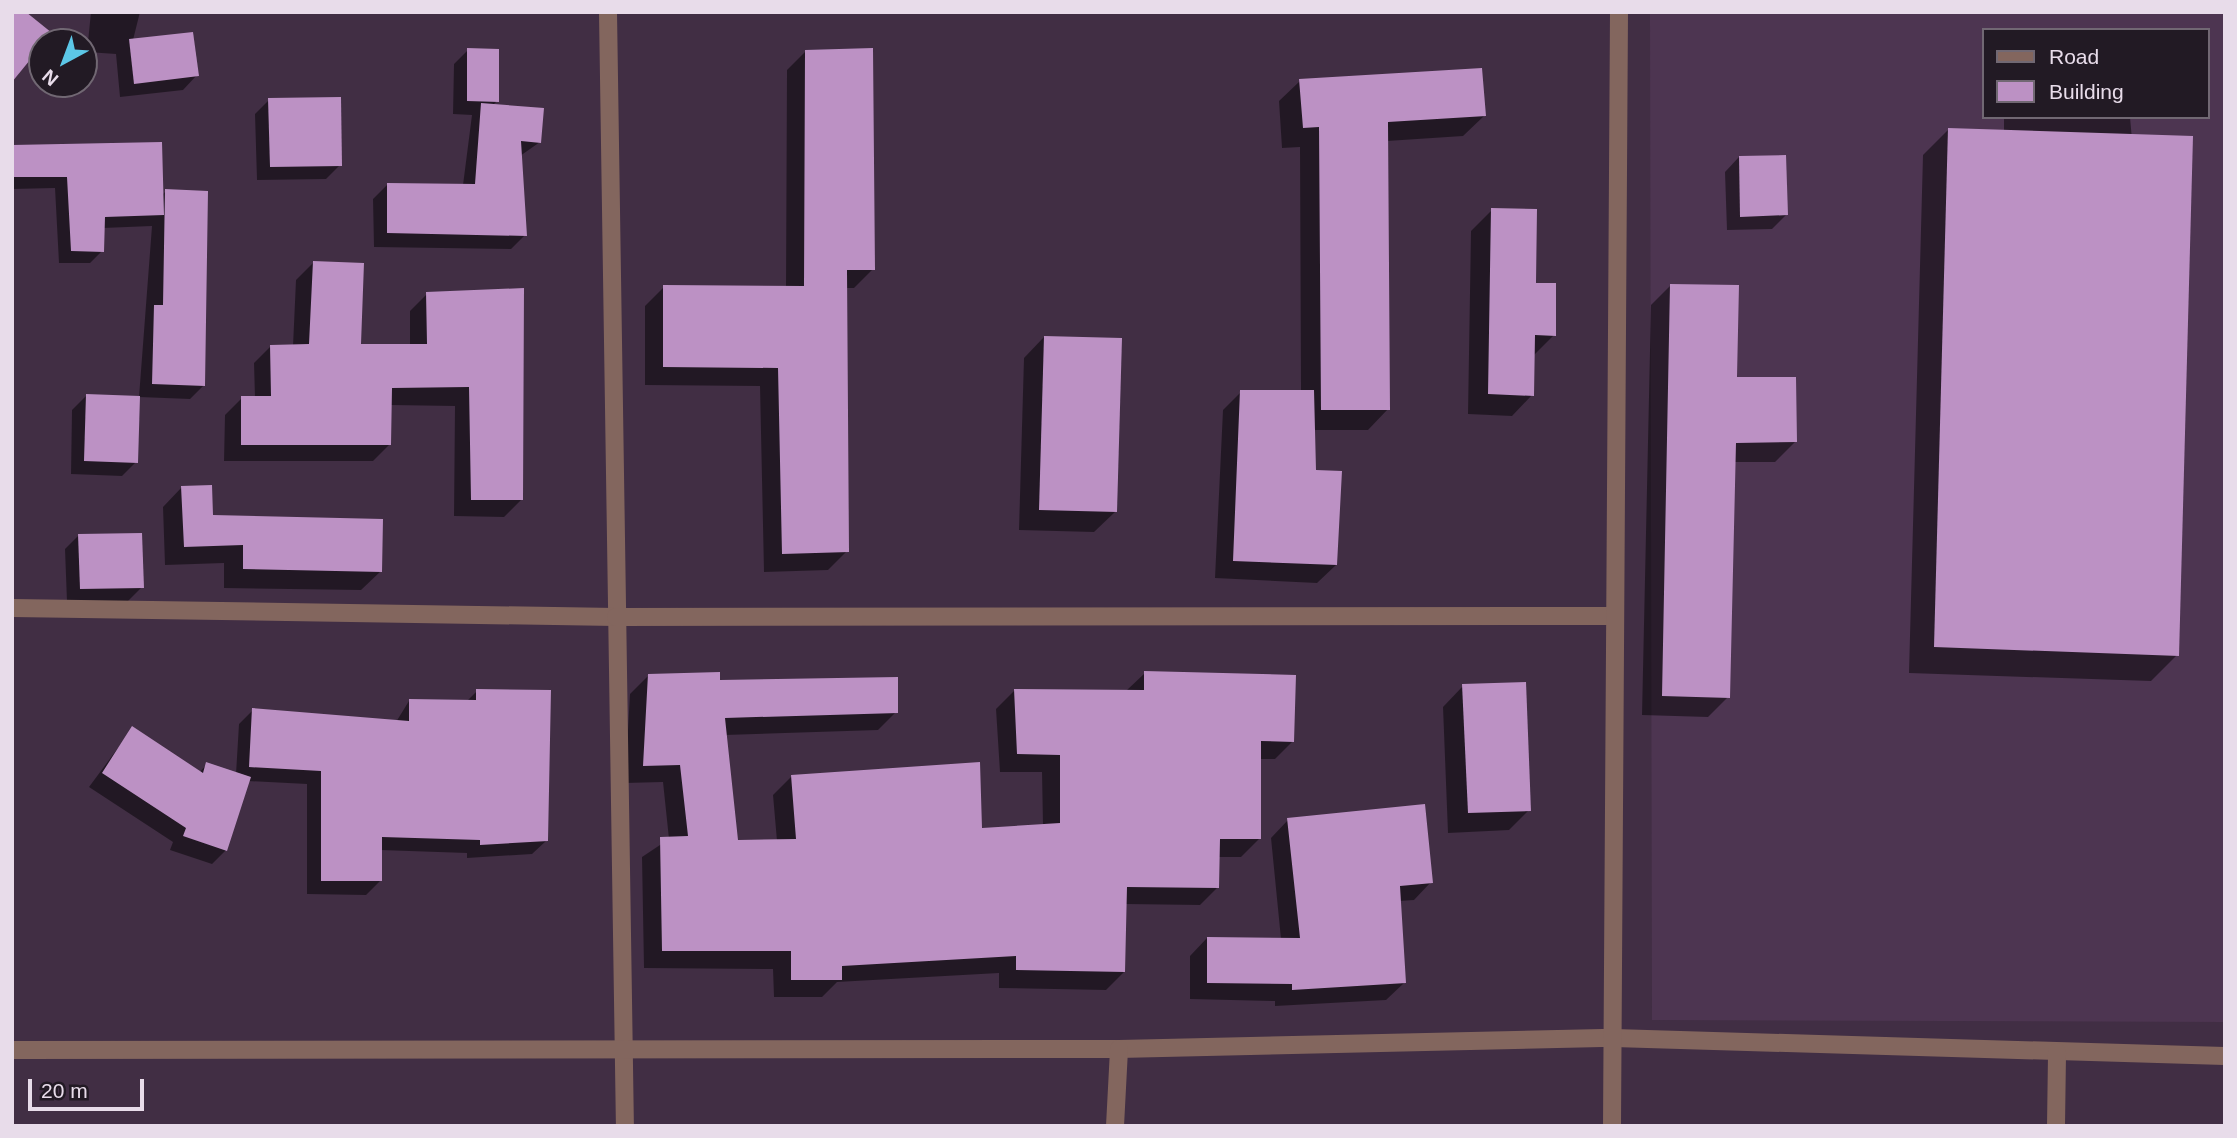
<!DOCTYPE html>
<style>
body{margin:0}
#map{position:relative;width:2237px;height:1138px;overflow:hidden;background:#412e44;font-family:Arial,sans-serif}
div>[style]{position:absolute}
.built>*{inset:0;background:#4d3551}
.shadow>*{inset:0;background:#0007}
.building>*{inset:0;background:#bc91c4}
.street>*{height:18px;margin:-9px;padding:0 9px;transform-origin:9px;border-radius:9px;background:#83665e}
span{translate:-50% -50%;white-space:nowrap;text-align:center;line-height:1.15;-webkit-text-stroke:7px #221a24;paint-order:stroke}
.frame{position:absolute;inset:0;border:14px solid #e8dcea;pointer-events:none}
.legend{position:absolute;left:1982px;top:28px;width:228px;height:91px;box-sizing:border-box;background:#221a24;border:2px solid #716873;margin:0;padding:9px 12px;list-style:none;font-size:21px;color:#e8dcea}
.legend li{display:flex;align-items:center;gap:14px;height:35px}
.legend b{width:35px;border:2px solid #716873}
.north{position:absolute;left:28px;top:28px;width:70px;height:70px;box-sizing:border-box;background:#221a24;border:2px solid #716873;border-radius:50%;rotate:221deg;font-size:19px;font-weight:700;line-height:28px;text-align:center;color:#e8dcea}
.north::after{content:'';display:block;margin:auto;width:24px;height:32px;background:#5cc7e7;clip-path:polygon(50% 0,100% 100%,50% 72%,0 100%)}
.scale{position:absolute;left:28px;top:1079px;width:116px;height:32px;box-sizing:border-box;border:4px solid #e8dcea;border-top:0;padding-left:9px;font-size:21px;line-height:24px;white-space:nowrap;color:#e8dcea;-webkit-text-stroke:5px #221a24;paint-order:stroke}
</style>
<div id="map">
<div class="built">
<div style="clip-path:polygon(evenodd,1650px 12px,2225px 12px,2225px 1022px,1652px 1020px,1650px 12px,1983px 30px,2207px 30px,2207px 117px,1983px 117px,1983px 30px)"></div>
</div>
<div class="shadow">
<div style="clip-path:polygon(91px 12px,140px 12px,133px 40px,197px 75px,183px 90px,120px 97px,116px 54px,87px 52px)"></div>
<div style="clip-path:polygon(468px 50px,497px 101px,492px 106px,540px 142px,520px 156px,525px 235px,511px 249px,374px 247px,373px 199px,387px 185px,463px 185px,472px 115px,453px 114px,454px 64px)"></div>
<div style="clip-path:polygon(806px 51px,873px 269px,854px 288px,845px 288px,847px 551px,828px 570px,764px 572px,760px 386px,645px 385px,645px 306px,664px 287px,786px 288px,787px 70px)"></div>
<div style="clip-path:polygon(1300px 81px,1484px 116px,1463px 136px,1387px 141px,1388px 409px,1368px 430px,1313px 430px,1314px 472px,1336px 565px,1317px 583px,1215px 578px,1223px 410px,1241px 392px,1301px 391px,1300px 147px,1282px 148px,1279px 101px)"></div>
<div style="clip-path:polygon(269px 100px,340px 165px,326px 179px,257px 180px,255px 114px)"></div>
<div style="clip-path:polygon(2004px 117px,2130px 117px,2177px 655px,2151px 681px,1909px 673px,1923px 155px,1949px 129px,2004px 131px)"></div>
<div style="clip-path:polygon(12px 146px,161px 196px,166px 191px,204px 385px,190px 399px,139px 397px,152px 226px,103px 228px,102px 251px,90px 263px,59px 263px,55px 188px,12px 189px)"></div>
<div style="clip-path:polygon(1739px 157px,1786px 215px,1772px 229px,1727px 230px,1725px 172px)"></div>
<div style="clip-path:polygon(1492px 210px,1554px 335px,1533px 356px,1532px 395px,1512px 416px,1468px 414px,1471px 231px)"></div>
<div style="clip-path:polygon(313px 263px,359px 346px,410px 345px,410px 311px,427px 294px,521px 500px,504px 517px,454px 516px,455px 406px,390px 405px,390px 444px,373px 461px,224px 461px,225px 415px,242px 398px,255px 398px,254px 363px,271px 346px,293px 346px,296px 280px)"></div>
<div style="clip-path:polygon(1671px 285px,1735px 379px,1795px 442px,1775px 462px,1733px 462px,1728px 697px,1708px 717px,1642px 715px,1651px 305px)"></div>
<div style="clip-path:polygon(1044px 337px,1115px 512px,1094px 532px,1019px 530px,1024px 358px)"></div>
<div style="clip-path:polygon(86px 396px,136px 462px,122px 476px,71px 474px,72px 410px)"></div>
<div style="clip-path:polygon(12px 410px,13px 410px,12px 488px)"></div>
<div style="clip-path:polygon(182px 487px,211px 517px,381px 571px,361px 590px,224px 588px,224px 563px,165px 565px,163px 507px)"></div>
<div style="clip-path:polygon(79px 535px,142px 587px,128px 601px,67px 602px,65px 549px)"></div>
<div style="clip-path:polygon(1145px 673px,1293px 741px,1275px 759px,1259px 759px,1259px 839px,1241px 857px,1218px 857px,1218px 887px,1200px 905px,1125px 904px,1124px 972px,1106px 990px,999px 988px,999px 973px,837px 982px,822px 997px,774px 997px,773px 969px,644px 968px,642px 857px,669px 839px,663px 782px,625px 783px,630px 694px,648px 676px,896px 712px,878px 730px,725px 735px,736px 841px,777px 841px,773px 795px,791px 777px,981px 829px,1043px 826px,1042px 772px,1000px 772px,996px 709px,1014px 691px,1127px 690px)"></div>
<div style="clip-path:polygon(1463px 686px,1529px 810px,1509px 830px,1448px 833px,1443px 707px)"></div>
<div style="clip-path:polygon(477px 691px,546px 841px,532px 854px,467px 858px,467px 853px,380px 850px,380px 881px,366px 895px,307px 894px,307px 784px,248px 781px,226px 850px,212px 864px,170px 850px,173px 842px,89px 787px,132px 729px,199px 773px,207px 764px,236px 774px,239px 724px,253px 710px,396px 722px,409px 701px,467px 701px)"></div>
<div style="clip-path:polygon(1288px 820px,1431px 882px,1414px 900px,1399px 901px,1404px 983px,1386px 1000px,1275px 1006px,1275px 1001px,1190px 999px,1190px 956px,1207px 938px,1281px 939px,1271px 838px)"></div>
</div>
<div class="building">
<div style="clip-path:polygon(12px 12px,26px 12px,52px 33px,12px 82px)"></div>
<div style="clip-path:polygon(193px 32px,199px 76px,134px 84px,129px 39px)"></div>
<div style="clip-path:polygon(467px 48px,499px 49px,499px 102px,467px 101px)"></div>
<div style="clip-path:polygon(873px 48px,875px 270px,847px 270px,849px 552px,782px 554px,778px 368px,663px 367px,663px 285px,804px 286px,805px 50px)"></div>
<div style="clip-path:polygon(1482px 68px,1486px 116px,1388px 122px,1390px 410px,1321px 410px,1319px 127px,1303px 128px,1299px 79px)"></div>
<div style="clip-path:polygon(341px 97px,342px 166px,270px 167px,268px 98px)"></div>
<div style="clip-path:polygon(481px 103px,544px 108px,541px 143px,521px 141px,527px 236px,387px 233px,387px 183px,475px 184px)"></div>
<div style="clip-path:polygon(1948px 128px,2193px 136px,2179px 656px,1934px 647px)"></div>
<div style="clip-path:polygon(162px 142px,164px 215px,105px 217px,104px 252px,71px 251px,67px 177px,12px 177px,12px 145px)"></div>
<div style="clip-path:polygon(1786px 155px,1788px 215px,1740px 217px,1739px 156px)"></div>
<div style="clip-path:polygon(165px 189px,208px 191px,205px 386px,152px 384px,154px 305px,163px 305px)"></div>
<div style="clip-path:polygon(1491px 208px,1537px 209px,1536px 283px,1556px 283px,1556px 336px,1535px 335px,1534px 396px,1488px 394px)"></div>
<div style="clip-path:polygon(313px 261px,364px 263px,361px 344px,427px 344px,426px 292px,524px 288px,523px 500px,471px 500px,469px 387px,392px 388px,391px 445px,241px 445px,241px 396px,271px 396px,270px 345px,309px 344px)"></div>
<div style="clip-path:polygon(1670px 284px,1739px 285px,1737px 377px,1796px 377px,1797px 442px,1736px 443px,1730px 698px,1662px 696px)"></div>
<div style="clip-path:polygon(1044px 336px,1122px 338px,1117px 512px,1039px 510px)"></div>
<div style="clip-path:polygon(1240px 390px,1314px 390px,1316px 470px,1342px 471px,1337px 565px,1233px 561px)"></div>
<div style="clip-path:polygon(86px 394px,140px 396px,138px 463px,84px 461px)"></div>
<div style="clip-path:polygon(212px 485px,213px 515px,383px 519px,382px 572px,243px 569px,243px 545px,184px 547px,181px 486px)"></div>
<div style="clip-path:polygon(142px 533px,144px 588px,80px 589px,78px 534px)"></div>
<div style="clip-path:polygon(1144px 671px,1296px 675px,1294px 742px,1261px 741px,1261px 839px,1220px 839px,1219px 888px,1127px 887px,1125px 972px,1016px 970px,1016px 956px,842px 966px,842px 980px,791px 980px,791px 951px,662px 951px,660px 837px,688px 836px,680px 765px,643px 766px,648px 674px,720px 672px,720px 680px,898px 677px,898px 713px,725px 718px,738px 840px,796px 839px,791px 775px,980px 762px,982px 828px,1060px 823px,1060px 755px,1017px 754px,1014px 689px,1144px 690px)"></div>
<div style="clip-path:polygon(1526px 682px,1531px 811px,1468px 813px,1462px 684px)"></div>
<div style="clip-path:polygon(476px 689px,551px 690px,548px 841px,480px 845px,480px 840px,382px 837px,382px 881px,321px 881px,321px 771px,249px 767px,252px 708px,409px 721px,409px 699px,476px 700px)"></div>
<div style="clip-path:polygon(132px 726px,203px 773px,206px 762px,251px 777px,227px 851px,183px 836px,186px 828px,102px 773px)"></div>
<div style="clip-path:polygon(1425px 804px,1433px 883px,1400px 886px,1406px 983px,1292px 990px,1292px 984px,1207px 983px,1207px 937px,1300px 938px,1287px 818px)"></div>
</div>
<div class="street">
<div style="left:608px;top:12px;width:1114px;rotate:89.13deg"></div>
<div style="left:12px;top:608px;width:604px;rotate:0.85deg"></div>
<div style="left:616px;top:617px;width:999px;rotate:-0.06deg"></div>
<div style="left:12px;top:1050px;width:1107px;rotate:-0.05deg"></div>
<div style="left:1119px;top:1049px;width:495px;rotate:-1.3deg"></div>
<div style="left:1614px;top:1038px;width:611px;rotate:1.69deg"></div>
<div style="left:1115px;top:1126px;width:77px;rotate:-87deg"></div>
<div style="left:1612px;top:1126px;width:1114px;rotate:-89.64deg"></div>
<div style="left:2056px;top:1126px;width:74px;rotate:-89.2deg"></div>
</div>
<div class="frame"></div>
<ul class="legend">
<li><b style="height:9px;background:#83665e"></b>Road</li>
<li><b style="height:19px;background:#bc91c4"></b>Building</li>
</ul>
<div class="north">N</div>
<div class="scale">20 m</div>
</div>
